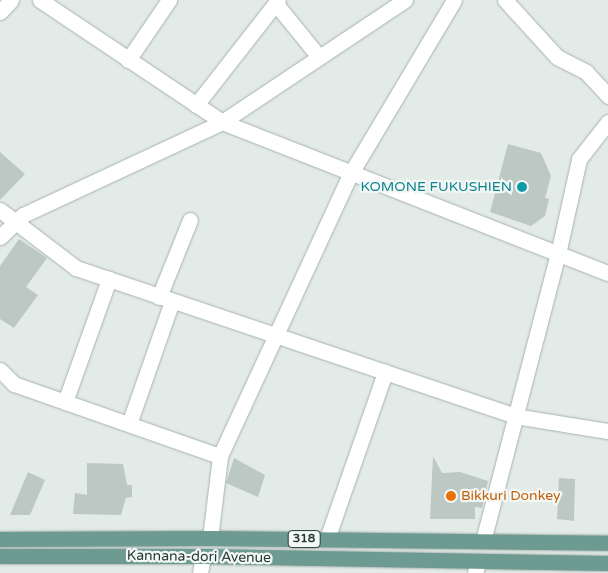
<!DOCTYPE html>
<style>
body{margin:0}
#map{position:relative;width:608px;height:573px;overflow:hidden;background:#e3ebe8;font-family:"Varela Round",sans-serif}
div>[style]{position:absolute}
.building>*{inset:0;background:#bbc8c4}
.roads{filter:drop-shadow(0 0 1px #a6b2af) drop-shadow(0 0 1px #a6b2af)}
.minor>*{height:15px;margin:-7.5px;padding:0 7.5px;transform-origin:7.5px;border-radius:7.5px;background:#fff}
.major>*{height:15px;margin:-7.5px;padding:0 7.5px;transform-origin:7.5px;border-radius:7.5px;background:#6d9b92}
.dots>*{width:14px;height:14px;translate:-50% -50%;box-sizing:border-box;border:2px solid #f3f8f6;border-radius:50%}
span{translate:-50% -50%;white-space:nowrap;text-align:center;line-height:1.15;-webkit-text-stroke:4.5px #f3f8f6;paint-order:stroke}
.shield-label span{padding:1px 4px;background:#f3f8f6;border:1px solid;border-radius:4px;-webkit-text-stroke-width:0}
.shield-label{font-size:12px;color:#253a36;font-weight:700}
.culture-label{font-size:14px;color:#0d838f}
.right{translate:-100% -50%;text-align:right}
.food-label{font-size:14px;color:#c56008}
.left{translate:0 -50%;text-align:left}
.street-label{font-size:14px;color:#253a36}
</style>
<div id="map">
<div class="building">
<div style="clip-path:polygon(508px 144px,541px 153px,551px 176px,545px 198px,549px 199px,545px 216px,531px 226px,490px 212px)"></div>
<div style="clip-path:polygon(0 152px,25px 174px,0 200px)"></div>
<div style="clip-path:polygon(19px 239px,47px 258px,26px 287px,38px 295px,14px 328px,0 319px,0 266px)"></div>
<div style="clip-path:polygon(433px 456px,442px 473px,460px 472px,488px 481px,482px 508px,475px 507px,475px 519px,430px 519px)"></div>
<div style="clip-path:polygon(234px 458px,265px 475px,258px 497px,226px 483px)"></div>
<div style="clip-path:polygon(87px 463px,123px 464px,127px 485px,132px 485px,132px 497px,126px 498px,121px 515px,73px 514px,75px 493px,87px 495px)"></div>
<div style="clip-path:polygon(28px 472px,45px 480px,30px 515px,10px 515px)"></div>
<div style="clip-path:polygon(559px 478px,575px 479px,574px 521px,557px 519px)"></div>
</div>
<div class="roads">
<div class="minor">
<div style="left:40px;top:0;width:219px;rotate:33.8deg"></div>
<div style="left:222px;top:122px;width:414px;rotate:21.4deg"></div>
<div style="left:505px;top:0;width:77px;rotate:47.6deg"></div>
<div style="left:557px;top:57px;width:33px;rotate:27deg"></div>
<div style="left:586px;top:72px;width:33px;rotate:47deg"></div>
<div style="left:276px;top:4px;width:68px;rotate:50.9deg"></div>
<div style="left:0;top:12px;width:16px;rotate:-47deg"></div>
<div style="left:128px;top:60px;width:73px;rotate:-55.7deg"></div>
<div style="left:196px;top:105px;width:133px;rotate:-52deg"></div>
<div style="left:0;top:210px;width:96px;rotate:37.3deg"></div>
<div style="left:76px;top:268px;width:463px;rotate:18.6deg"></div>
<div style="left:515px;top:416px;width:94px;rotate:9.2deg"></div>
<div style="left:0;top:237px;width:32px;rotate:-44deg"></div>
<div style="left:23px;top:215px;width:220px;rotate:-25deg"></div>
<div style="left:222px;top:122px;width:220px;rotate:-33.7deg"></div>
<div style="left:159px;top:297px;width:83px;rotate:-68.1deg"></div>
<div style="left:0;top:370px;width:20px;rotate:45deg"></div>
<div style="left:14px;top:384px;width:218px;rotate:19.3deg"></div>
<div style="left:65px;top:402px;width:131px;rotate:-70.3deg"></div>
<div style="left:129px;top:424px;width:130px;rotate:-70.7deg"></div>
<div style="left:210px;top:538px;width:83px;rotate:-83deg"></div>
<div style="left:220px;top:456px;width:312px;rotate:-65.2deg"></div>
<div style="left:351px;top:173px;width:201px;rotate:-59.2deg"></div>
<div style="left:327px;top:539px;width:177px;rotate:-70.8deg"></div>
<div style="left:483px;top:541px;width:297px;rotate:-75.4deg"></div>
<div style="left:558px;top:254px;width:97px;rotate:-77.5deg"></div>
<div style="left:579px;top:159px;width:47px;rotate:-51.9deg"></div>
<div style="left:200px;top:573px;width:17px;rotate:-80deg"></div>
<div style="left:475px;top:573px;width:11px;rotate:-75deg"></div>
</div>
<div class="major">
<div style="left:0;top:539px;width:210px;rotate:-0.3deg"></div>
<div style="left:210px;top:538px;width:398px;rotate:0.7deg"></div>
<div style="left:0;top:556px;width:203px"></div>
<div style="left:203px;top:556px;width:405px;rotate:1deg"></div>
</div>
</div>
<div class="dots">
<div style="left:522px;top:187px;background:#0f9aa8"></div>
<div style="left:451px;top:496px;background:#e8710a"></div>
</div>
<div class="shield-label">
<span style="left:304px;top:539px">318</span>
</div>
<div class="culture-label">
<span class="right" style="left:512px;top:187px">KOMONE FUKUSHIEN</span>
</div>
<div class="food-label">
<span class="left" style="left:461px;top:496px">Bikkuri Donkey</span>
</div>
<div class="street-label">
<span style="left:199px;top:557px;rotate:1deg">Kannana-dori Avenue</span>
</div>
</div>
